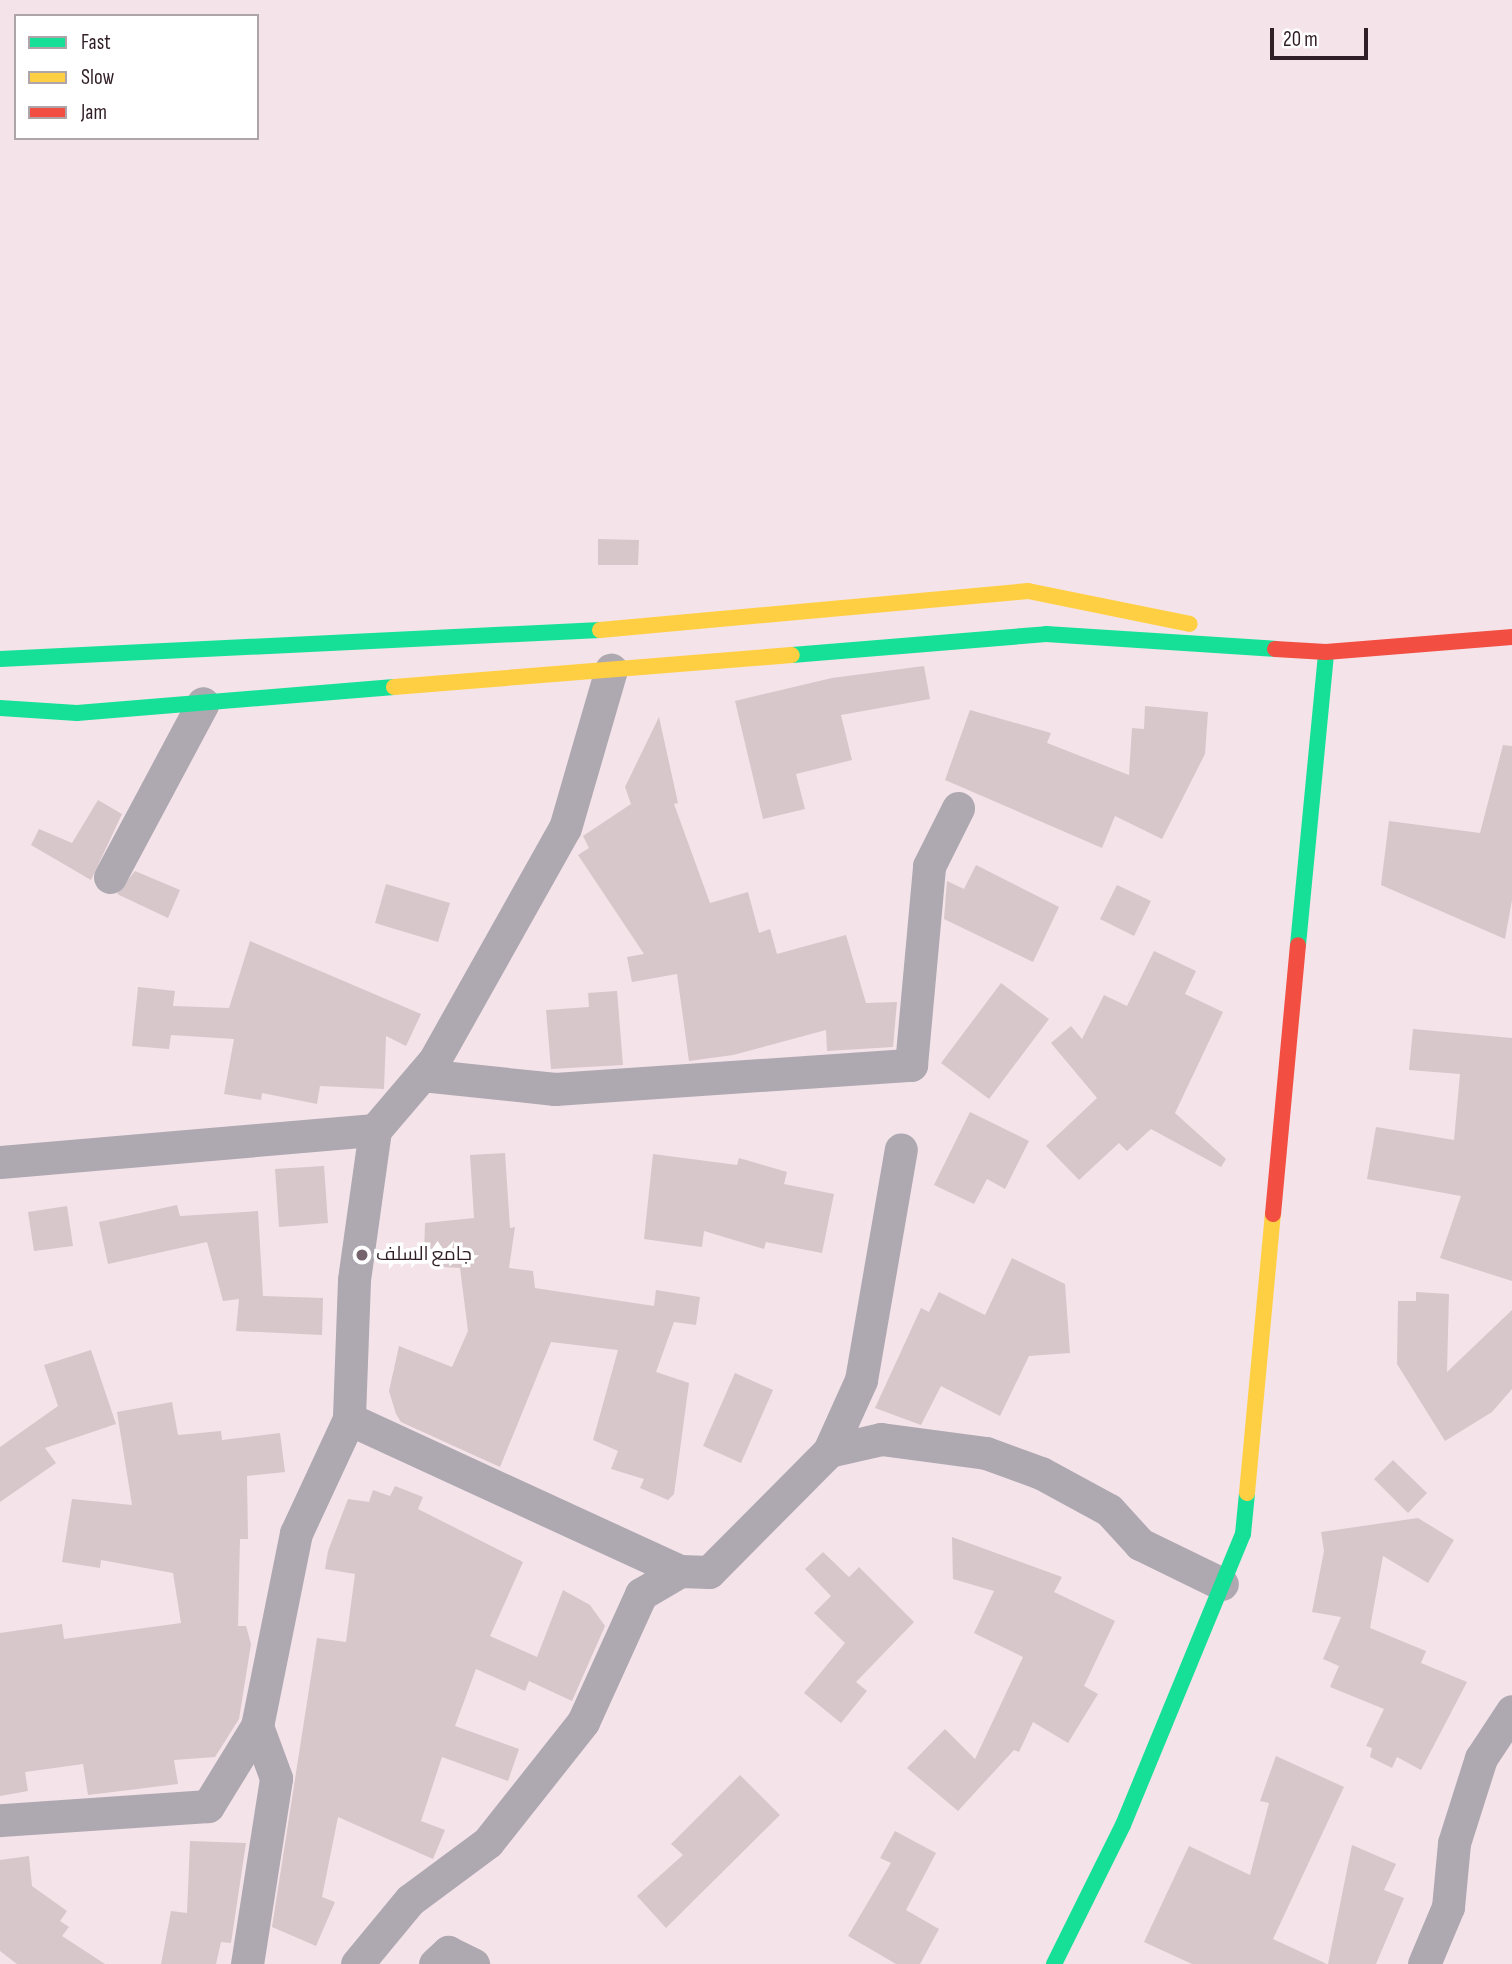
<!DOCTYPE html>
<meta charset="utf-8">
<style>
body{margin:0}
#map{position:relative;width:1512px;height:1964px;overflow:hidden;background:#f4e3e9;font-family:"Sofia Sans Condensed",Cairo,sans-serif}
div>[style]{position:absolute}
.building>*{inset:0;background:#d7c6ca}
.street>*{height:33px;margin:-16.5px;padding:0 16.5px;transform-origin:16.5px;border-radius:16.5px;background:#aea8b1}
.fast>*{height:16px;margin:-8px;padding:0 8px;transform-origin:8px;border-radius:8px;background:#16e098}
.slow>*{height:16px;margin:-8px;padding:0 8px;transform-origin:8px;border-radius:8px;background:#ffcf43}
.jam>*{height:16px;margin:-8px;padding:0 8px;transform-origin:8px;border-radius:8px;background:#f24e42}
.dots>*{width:19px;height:19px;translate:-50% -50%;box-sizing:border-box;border:4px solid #fff;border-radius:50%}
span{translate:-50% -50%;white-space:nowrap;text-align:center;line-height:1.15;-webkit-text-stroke:7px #fff;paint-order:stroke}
.poi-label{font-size:19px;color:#311f27}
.left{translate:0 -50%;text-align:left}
.legend{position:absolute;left:14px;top:14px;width:245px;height:126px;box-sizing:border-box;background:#fff;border:2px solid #ada5a9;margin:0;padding:9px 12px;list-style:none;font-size:21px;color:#311f27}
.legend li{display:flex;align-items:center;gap:14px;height:35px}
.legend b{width:35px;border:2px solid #ada5a9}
.scale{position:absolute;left:1270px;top:28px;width:98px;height:32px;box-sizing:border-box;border:4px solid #311f27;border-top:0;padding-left:9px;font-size:21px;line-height:24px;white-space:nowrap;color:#311f27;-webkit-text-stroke:5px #fff;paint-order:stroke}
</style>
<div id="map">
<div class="building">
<div style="clip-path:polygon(598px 539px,639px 540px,638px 565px,598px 565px)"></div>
<div style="clip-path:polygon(924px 666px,930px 699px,841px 715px,852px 760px,796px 774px,805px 809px,763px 819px,735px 701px,832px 678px)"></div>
<div style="clip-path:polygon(1145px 706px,1208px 712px,1205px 754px,1162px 839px,1115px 816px,1102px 848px,945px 780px,970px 710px,1051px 733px,1047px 743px,1129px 775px,1132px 728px,1144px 729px)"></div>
<div style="clip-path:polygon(659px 717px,678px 803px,674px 804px,710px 903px,748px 892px,759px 933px,770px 929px,777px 954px,846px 935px,866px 1003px,897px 1002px,893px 1047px,827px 1051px,826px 1030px,733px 1055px,689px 1061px,677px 974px,632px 982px,627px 957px,644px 954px,578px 855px,589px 848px,583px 836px,631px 804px,625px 787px)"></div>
<div style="clip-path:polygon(1503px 745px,1512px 746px,1512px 900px,1505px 939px,1381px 885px,1389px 821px,1480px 833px)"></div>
<div style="clip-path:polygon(98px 800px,122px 814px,91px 880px,31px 845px,39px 829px,72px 843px)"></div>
<div style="clip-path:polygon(976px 865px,1059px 907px,1033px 962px,944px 919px,947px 881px,964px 889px)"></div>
<div style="clip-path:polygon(135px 871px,180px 890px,168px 918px,117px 894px)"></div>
<div style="clip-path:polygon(386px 884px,450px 903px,438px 942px,375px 923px)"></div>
<div style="clip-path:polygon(1117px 885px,1151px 901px,1134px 936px,1100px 919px)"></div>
<div style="clip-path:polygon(250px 941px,421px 1014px,406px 1046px,386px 1036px,384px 1089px,320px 1086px,317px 1104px,262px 1093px,261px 1100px,224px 1094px,234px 1039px,171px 1035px,169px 1049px,132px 1046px,138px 987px,175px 991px,173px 1006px,229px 1008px)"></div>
<div style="clip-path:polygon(1154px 951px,1196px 971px,1185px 994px,1223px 1012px,1175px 1113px,1226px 1159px,1221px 1167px,1151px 1129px,1127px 1151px,1119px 1143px,1079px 1180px,1046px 1146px,1097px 1098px,1051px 1043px,1071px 1026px,1082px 1039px,1104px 995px,1127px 1006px)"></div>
<div style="clip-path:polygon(1001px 983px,1049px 1019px,989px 1099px,941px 1063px)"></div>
<div style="clip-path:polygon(617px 991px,623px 1065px,551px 1069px,546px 1010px,589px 1007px,588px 993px)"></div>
<div style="clip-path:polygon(1413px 1029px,1512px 1038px,1512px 1281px,1440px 1258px,1461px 1196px,1367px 1179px,1376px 1127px,1454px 1140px,1460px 1074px,1409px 1070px)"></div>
<div style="clip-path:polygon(970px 1112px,1029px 1141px,1005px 1189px,987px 1179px,974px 1204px,934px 1185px)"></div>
<div style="clip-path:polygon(505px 1153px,510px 1228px,515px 1227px,509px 1268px,533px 1271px,535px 1288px,654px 1306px,656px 1290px,700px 1297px,696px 1325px,674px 1322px,656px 1372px,689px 1383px,674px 1494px,668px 1500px,640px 1488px,644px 1479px,611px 1469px,618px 1451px,593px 1440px,618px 1350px,551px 1342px,500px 1467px,401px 1422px,396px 1414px,389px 1391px,399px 1346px,452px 1367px,468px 1331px,460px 1268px,443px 1267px,443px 1256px,424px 1255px,425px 1223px,474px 1218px,470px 1155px)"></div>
<div style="clip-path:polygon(653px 1154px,737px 1165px,739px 1158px,787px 1172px,784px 1184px,834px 1194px,822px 1253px,766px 1242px,764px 1249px,704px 1231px,702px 1247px,644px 1239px)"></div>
<div style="clip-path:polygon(324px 1166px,328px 1223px,279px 1227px,275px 1169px)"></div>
<div style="clip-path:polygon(177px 1205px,180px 1216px,258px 1211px,263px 1296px,323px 1298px,322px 1335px,236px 1331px,239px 1299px,223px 1301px,207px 1242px,108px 1264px,99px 1222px)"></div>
<div style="clip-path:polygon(67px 1206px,73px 1246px,34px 1251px,28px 1212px)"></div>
<div style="clip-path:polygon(1012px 1258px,1065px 1284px,1070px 1353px,1029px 1356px,1000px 1416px,941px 1386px,921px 1425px,875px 1408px,921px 1308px,929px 1312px,939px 1292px,985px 1315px)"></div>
<div style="clip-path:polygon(1416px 1292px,1449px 1294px,1447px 1372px,1512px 1310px,1512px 1389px,1492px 1412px,1445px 1441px,1397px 1364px,1398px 1301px,1416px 1301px)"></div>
<div style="clip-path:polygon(91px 1350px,116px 1424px,45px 1448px,56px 1463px,0 1502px,0 1447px,58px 1406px,44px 1365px)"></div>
<div style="clip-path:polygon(735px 1373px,773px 1390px,741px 1463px,703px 1446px)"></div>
<div style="clip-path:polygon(172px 1402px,178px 1435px,221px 1431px,222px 1440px,280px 1433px,285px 1472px,247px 1476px,248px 1539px,240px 1539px,238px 1626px,246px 1626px,251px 1644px,239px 1719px,215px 1757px,174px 1760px,178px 1784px,88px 1795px,83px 1764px,25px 1772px,28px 1791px,0 1796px,0 1633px,62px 1624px,64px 1639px,181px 1623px,173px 1573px,101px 1560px,100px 1568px,62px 1562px,72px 1499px,132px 1505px,117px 1412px)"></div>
<div style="clip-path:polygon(1393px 1460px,1427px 1493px,1408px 1513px,1374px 1479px)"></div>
<div style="clip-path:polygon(395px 1486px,423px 1497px,418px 1509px,523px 1562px,490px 1636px,537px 1657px,563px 1590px,590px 1605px,605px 1626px,572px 1701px,529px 1681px,525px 1691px,476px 1669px,455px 1726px,519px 1749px,508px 1781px,442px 1757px,421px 1821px,445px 1830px,433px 1859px,338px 1817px,322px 1897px,335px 1902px,316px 1946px,272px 1927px,317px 1638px,346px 1642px,355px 1574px,325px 1569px,328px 1551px,348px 1499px,369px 1502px,373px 1490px,390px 1496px)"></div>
<div style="clip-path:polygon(1418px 1518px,1454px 1540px,1428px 1583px,1383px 1556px,1370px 1628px,1426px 1651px,1421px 1663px,1467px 1682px,1421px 1770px,1397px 1757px,1392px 1768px,1370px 1757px,1372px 1748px,1366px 1746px,1384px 1709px,1330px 1687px,1339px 1666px,1323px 1659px,1341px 1617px,1312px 1612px,1324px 1551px,1321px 1532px)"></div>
<div style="clip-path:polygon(952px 1537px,1062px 1577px,1054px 1592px,1115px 1621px,1084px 1686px,1098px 1694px,1068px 1743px,1033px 1722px,1019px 1752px,1014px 1750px,958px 1811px,907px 1768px,945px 1729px,975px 1759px,1023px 1657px,974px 1633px,994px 1591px,953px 1579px)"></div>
<div style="clip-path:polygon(823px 1552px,849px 1577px,859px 1567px,914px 1622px,856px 1682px,867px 1691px,841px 1723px,804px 1693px,845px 1643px,814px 1613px,831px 1596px,805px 1569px)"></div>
<div style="clip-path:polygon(1276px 1756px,1344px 1787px,1273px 1939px,1327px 1964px,1192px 1964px,1144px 1942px,1189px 1846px,1250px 1875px,1269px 1803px,1260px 1801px)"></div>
<div style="clip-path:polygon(740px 1775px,780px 1815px,666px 1928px,637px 1896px,683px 1855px,671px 1844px)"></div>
<div style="clip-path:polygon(895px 1831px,936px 1853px,906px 1910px,939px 1929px,920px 1964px,896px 1964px,848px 1936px,891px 1863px,880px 1858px)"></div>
<div style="clip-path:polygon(190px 1841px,246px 1843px,231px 1943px,221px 1942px,216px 1964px,161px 1964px,171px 1911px,187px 1913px)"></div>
<div style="clip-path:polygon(1352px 1845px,1396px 1864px,1384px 1890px,1404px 1898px,1376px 1964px,1328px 1964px)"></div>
<div style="clip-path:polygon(29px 1856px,32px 1886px,67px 1911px,60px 1921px,69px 1927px,62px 1936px,105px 1964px,17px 1964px,0 1951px,0 1860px)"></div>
</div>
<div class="street">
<div style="left:110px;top:877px;width:197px;rotate:-61.9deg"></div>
<div style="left:422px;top:1075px;width:134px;rotate:6deg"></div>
<div style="left:555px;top:1089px;width:357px;rotate:-3.9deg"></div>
<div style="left:911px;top:1065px;width:200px;rotate:-84.8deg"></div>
<div style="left:929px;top:866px;width:65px;rotate:-63.4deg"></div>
<div style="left:375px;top:1130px;width:91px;rotate:-49.5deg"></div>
<div style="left:434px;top:1061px;width:267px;rotate:-60.7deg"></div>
<div style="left:565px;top:828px;width:165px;rotate:-73.8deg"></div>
<div style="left:0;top:1162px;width:376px;rotate:-4.9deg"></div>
<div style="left:375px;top:1130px;width:151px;rotate:98deg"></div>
<div style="left:354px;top:1280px;width:139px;rotate:92.1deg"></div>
<div style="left:349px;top:1419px;width:126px;rotate:114.9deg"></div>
<div style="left:296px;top:1533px;width:197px;rotate:101.4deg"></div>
<div style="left:257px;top:1726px;width:94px;rotate:121.5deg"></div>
<div style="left:208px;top:1806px;width:208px;rotate:176.1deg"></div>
<div style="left:349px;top:1419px;width:364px;rotate:24.7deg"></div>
<div style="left:680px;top:1571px;width:29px;rotate:2deg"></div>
<div style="left:709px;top:1572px;width:170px;rotate:-45.2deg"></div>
<div style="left:829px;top:1451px;width:53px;rotate:-13deg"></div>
<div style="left:881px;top:1439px;width:106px;rotate:7.6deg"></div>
<div style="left:986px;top:1453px;width:59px;rotate:20deg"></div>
<div style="left:1041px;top:1473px;width:77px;rotate:28.6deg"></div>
<div style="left:1109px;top:1510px;width:46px;rotate:47.6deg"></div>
<div style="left:1140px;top:1544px;width:91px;rotate:26deg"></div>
<div style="left:829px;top:1451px;width:78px;rotate:-65.7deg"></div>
<div style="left:861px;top:1380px;width:234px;rotate:-80.2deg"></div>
<div style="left:247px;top:1964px;width:188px;rotate:-81.1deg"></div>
<div style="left:276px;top:1778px;width:55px;rotate:-110.1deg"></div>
<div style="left:357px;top:1964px;width:83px;rotate:-50.4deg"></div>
<div style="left:410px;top:1900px;width:97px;rotate:-36.6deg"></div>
<div style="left:488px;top:1842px;width:153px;rotate:-51.6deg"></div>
<div style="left:583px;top:1722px;width:141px;rotate:-65.6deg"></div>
<div style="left:641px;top:1594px;width:45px;rotate:-30.5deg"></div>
<div style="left:435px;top:1964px;width:18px;rotate:-43deg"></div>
<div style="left:448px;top:1952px;width:28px;rotate:26deg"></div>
<div style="left:1424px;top:1964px;width:62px;rotate:-67.2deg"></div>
<div style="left:1448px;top:1907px;width:64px;rotate:-84.6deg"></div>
<div style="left:1454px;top:1843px;width:89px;rotate:-72.4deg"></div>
<div style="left:1481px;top:1758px;width:56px;rotate:-56.6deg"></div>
</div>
<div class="fast">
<div style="left:792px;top:655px;width:255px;rotate:-4.7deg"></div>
<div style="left:1046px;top:634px;width:229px;rotate:3.7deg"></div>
<div style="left:0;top:659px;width:601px;rotate:-2.77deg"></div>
<div style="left:0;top:708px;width:77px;rotate:3.7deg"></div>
<div style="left:77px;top:713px;width:318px;rotate:-4.7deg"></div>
<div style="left:1298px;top:945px;width:294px;rotate:-84.5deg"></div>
<div style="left:1054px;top:1964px;width:155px;rotate:-63.6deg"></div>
<div style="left:1123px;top:1825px;width:315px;rotate:-67.6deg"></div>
<div style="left:1243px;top:1534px;width:41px;rotate:-84.4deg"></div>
</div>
<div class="slow">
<div style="left:600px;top:630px;width:430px;rotate:-5.2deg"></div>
<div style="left:1028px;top:591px;width:165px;rotate:11.5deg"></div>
<div style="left:394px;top:687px;width:399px;rotate:-4.6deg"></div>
<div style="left:1247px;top:1493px;width:280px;rotate:-84.7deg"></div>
</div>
<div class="jam">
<div style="left:1275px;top:649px;width:51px;rotate:3.4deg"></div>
<div style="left:1326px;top:652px;width:187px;rotate:-4.6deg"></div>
<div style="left:1273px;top:1214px;width:270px;rotate:-84.7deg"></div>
</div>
<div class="dots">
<div style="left:362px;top:1255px;background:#75646b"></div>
</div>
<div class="poi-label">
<span class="left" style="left:376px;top:1255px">جامع السلف</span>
</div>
<ul class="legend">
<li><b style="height:9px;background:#16e098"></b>Fast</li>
<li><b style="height:9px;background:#ffcf43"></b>Slow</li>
<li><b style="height:9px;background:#f24e42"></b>Jam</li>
</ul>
<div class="scale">20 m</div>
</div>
